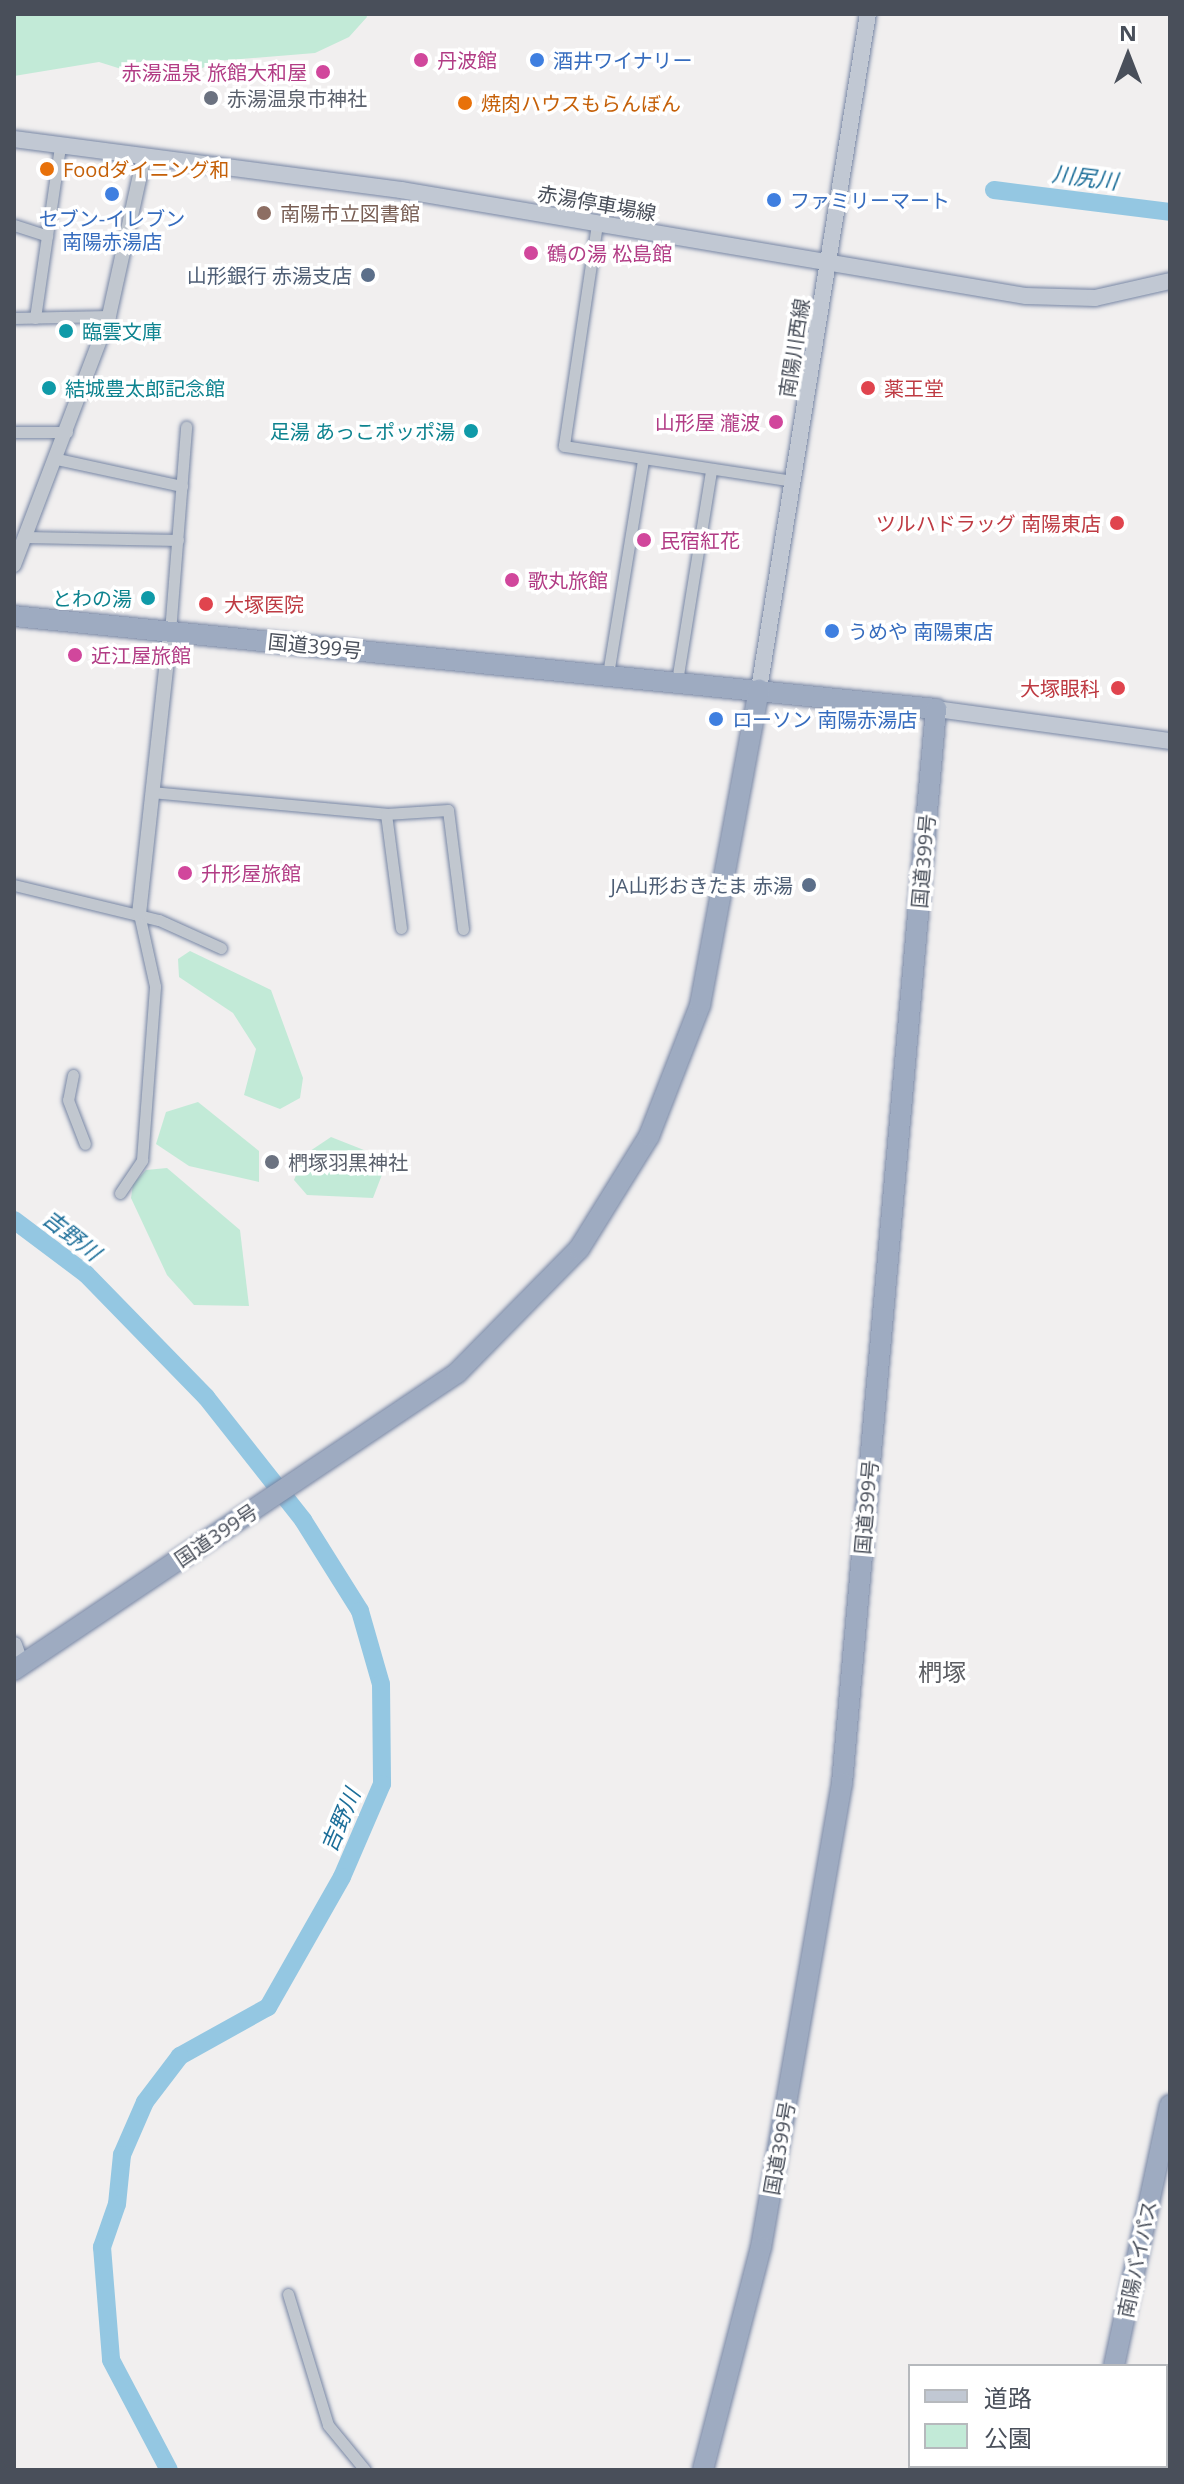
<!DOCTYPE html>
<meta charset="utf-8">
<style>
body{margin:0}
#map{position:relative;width:1184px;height:2484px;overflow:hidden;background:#f1efef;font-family:"Open Sans","Noto Sans JP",sans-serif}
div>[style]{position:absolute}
.green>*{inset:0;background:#c2ead7}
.river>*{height:18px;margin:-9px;padding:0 9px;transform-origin:9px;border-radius:9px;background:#94c7e2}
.roads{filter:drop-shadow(0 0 2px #7786a4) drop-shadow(0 0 2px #7786a4)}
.minor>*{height:11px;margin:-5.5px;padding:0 5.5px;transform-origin:5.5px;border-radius:5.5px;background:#c1c7cf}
.tertiary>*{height:14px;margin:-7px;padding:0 7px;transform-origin:7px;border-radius:7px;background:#c1c7cf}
.secondary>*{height:16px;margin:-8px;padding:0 8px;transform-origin:8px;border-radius:8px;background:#c1c8d3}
.trunk>*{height:20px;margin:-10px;padding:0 10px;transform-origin:10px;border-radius:10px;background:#9eabc1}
.dots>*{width:22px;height:22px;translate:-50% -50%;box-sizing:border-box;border:4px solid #fff;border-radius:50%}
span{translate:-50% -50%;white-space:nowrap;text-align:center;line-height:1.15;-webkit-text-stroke:7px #fff;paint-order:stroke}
.hotel-label{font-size:20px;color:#b23c85}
.left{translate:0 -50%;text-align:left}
.right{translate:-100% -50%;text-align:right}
.shop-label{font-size:20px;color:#366cbe}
.worship-label{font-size:20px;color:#5b616d}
.food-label{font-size:20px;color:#c56008}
.street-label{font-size:20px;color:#494f5a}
.education-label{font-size:20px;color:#785e54}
.service-label{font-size:20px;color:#4e5e75}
.culture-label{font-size:20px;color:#0d838f}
.health-label{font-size:20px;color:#be3a42}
.water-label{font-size:22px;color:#1c6e99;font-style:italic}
.quarter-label{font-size:24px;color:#5c5e63}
.frame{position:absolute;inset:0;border:16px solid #494f5a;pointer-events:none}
.legend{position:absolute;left:908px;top:2364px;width:260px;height:104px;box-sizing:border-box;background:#fff;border:2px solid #b6b9bd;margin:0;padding:10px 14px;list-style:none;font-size:24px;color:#494f5a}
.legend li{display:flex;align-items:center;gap:16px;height:40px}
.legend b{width:40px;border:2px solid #b6b9bd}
.north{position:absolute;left:1088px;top:16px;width:80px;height:80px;-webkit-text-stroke:6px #fff;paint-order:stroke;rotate:0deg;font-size:22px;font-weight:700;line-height:32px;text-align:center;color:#494f5a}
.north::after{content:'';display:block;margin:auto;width:28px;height:36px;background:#494f5a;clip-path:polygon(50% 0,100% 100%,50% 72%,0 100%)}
</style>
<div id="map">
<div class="green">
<div style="clip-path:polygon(14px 14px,366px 14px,367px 17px,349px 37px,315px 53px,217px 61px,169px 84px,99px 62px,14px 76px)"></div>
<div style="clip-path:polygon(190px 951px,271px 990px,303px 1078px,300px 1098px,280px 1109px,244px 1095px,256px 1049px,233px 1013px,179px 977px,178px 959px)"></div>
<div style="clip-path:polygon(198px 1102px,259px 1151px,259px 1182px,189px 1166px,156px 1144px,166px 1112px)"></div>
<div style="clip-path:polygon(331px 1137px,374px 1154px,383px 1172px,373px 1198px,307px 1195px,294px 1180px,304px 1155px)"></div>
<div style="clip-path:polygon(167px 1168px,240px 1230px,249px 1306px,194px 1305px,167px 1275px,131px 1198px,133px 1184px,146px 1170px)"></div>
</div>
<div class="river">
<div style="left:994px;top:190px;width:177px;rotate:7.1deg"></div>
<div style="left:14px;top:1220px;width:90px;rotate:36.9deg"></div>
<div style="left:86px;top:1274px;width:172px;rotate:45.7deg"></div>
<div style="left:206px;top:1397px;width:157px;rotate:51.7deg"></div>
<div style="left:303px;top:1520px;width:107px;rotate:57.9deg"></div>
<div style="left:360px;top:1611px;width:76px;rotate:74deg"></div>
<div style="left:381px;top:1684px;width:100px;rotate:89.4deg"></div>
<div style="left:382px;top:1784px;width:101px;rotate:113.3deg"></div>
<div style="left:342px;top:1877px;width:150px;rotate:119.6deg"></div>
<div style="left:268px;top:2007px;width:101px;rotate:150.9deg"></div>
<div style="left:180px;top:2056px;width:58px;rotate:127.3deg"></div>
<div style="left:145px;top:2102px;width:58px;rotate:113.5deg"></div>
<div style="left:122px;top:2155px;width:49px;rotate:95.8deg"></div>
<div style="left:117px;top:2204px;width:46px;rotate:109.2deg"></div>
<div style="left:102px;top:2247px;width:113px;rotate:85.4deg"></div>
<div style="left:111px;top:2360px;width:124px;rotate:62.2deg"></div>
</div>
<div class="roads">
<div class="minor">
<div style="left:597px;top:224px;width:224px;rotate:98.5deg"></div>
<div style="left:564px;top:446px;width:232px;rotate:8.7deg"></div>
<div style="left:14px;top:225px;width:35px;rotate:18deg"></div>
<div style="left:14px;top:318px;width:95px;rotate:-1.2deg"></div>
<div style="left:35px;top:318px;width:174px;rotate:-81.7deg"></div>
<div style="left:14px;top:432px;width:53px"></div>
<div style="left:57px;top:459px;width:128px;rotate:12.2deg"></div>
<div style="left:25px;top:537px;width:153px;rotate:1.1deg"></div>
<div style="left:170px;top:632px;width:206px;rotate:-85.5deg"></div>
<div style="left:608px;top:674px;width:217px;rotate:-80.7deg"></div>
<div style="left:677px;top:681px;width:213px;rotate:-80.8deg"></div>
<div style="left:151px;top:792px;width:236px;rotate:5.3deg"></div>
<div style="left:386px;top:814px;width:62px;rotate:-3.7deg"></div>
<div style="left:448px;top:810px;width:120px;rotate:82.8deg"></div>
<div style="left:386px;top:814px;width:115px;rotate:82.5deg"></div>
<div style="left:14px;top:885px;width:149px;rotate:13.6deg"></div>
<div style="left:159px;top:920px;width:68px;rotate:24.3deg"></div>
<div style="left:73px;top:1075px;width:25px;rotate:101deg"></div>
<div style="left:68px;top:1100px;width:47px;rotate:68.9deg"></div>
<div style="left:120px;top:1193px;width:40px;rotate:-56deg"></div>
<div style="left:142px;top:1160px;width:174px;rotate:-85.7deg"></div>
<div style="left:155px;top:986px;width:74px;rotate:-102.5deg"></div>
<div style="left:288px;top:2294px;width:137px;rotate:73deg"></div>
<div style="left:328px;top:2425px;width:58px;rotate:50.6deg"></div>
</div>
<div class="tertiary">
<div style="left:14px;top:565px;width:267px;rotate:-69.1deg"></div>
<div style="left:109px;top:316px;width:163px;rotate:-77.6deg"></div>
<div style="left:139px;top:914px;width:284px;rotate:-83.7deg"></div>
</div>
<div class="secondary">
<div style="left:14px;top:139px;width:390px;rotate:7.5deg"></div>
<div style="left:401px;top:190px;width:634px;rotate:9.63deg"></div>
<div style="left:1026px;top:296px;width:69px;rotate:1.7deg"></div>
<div style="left:1095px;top:298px;width:77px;rotate:-12.8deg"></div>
<div style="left:759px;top:689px;width:684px;rotate:-80.83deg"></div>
<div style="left:936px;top:709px;width:236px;rotate:7.8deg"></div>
<div style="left:14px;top:1645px;width:21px;rotate:71deg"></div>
</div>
<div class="trunk">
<div style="left:14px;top:616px;width:927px;rotate:5.76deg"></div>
<div style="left:936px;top:709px;width:1078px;rotate:95deg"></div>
<div style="left:842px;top:1783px;width:471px;rotate:99.9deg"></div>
<div style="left:761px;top:2247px;width:230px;rotate:104.6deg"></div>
<div style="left:14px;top:1670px;width:533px;rotate:-33.84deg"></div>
<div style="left:457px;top:1373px;width:174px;rotate:-45.5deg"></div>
<div style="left:579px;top:1249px;width:133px;rotate:-58.2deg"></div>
<div style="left:649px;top:1136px;width:141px;rotate:-68.7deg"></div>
<div style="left:700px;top:1005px;width:321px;rotate:-79.4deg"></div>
<div style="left:1114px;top:2366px;width:267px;rotate:-77.9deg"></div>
<div style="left:1086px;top:2470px;width:4px;rotate:-76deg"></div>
</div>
</div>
<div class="dots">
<div style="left:421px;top:60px;background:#d1479c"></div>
<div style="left:537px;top:60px;background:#3f7fe0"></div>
<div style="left:323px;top:72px;background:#d1479c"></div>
<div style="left:211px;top:98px;background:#6b7280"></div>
<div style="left:465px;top:103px;background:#e8710a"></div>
<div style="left:47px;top:169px;background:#e8710a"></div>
<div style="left:112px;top:194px;background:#3f7fe0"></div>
<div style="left:774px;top:200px;background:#3f7fe0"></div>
<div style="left:264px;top:213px;background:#8d6e63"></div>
<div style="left:531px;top:253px;background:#d1479c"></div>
<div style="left:368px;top:275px;background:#5c6f8a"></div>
<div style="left:66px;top:331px;background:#0f9aa8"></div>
<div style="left:49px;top:388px;background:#0f9aa8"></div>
<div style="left:868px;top:388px;background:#e0444e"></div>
<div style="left:776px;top:422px;background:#d1479c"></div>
<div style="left:471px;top:431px;background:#0f9aa8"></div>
<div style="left:1117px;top:523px;background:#e0444e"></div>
<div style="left:644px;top:540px;background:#d1479c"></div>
<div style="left:512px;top:580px;background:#d1479c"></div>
<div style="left:148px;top:598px;background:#0f9aa8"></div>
<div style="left:206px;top:604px;background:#e0444e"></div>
<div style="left:832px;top:631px;background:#3f7fe0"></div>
<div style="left:75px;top:655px;background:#d1479c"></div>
<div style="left:1118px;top:688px;background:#e0444e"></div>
<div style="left:716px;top:719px;background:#3f7fe0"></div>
<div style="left:185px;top:873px;background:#d1479c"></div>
<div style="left:809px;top:885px;background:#5c6f8a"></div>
<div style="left:272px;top:1162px;background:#6b7280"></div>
</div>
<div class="hotel-label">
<span class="left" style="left:437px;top:60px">丹波館</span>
<span class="right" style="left:307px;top:72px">赤湯温泉 旅館大和屋</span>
<span class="left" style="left:547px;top:253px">鶴の湯 松島館</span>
<span class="right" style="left:760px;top:422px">山形屋 瀧波</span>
<span class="left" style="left:660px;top:540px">民宿紅花</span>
<span class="left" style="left:528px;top:580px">歌丸旅館</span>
<span class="left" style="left:91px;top:655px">近江屋旅館</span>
<span class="left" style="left:201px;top:873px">升形屋旅館</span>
</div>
<div class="shop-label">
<span class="left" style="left:553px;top:60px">酒井ワイナリー</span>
<span class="left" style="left:790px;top:200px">ファミリーマート</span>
<span style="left:112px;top:230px">セブン-イレブン<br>南陽赤湯店</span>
<span class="left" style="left:848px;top:631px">うめや 南陽東店</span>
<span class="left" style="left:732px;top:719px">ローソン 南陽赤湯店</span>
</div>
<div class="worship-label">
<span class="left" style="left:227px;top:98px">赤湯温泉市神社</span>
<span class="left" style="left:288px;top:1162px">椚塚羽黒神社</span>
</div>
<div class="food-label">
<span class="left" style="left:481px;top:103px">焼肉ハウスもらんぼん</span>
<span class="left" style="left:63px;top:169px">Foodダイニング和</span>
</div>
<div class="street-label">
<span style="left:597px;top:203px;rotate:10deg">赤湯停車場線</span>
<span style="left:794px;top:348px;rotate:-81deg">南陽川西線</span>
<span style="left:315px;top:646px;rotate:6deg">国道399号</span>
<span style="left:923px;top:861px;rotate:-85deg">国道399号</span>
<span style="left:866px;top:1507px;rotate:-85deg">国道399号</span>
<span style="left:216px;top:1535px;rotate:-34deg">国道399号</span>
<span style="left:779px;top:2148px;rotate:-80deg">国道399号</span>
<span style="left:1137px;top:2259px;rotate:-78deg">南陽バイパス</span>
</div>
<div class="education-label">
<span class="left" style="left:280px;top:213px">南陽市立図書館</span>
</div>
<div class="service-label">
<span class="right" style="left:352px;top:275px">山形銀行 赤湯支店</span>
<span class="right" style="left:793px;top:885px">JA山形おきたま 赤湯</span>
</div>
<div class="culture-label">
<span class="left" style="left:82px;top:331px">臨雲文庫</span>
<span class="left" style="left:65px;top:388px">結城豊太郎記念館</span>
<span class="right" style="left:455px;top:431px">足湯 あっこポッポ湯</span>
<span class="right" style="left:132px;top:598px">とわの湯</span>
</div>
<div class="health-label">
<span class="left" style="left:884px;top:388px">薬王堂</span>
<span class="right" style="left:1101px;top:523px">ツルハドラッグ 南陽東店</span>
<span class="left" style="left:224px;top:604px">大塚医院</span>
<span class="right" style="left:1100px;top:688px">大塚眼科</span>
</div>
<div class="water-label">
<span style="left:1085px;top:177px;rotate:7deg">川尻川</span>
<span style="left:72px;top:1235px;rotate:38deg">吉野川</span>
<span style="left:340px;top:1820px;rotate:-67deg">吉野川</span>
</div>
<div class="quarter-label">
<span style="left:942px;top:1672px">椚塚</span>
</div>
<div class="frame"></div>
<ul class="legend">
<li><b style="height:10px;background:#c1c8d3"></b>道路</li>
<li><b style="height:22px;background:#c2ead7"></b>公園</li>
</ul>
<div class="north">N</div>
</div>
